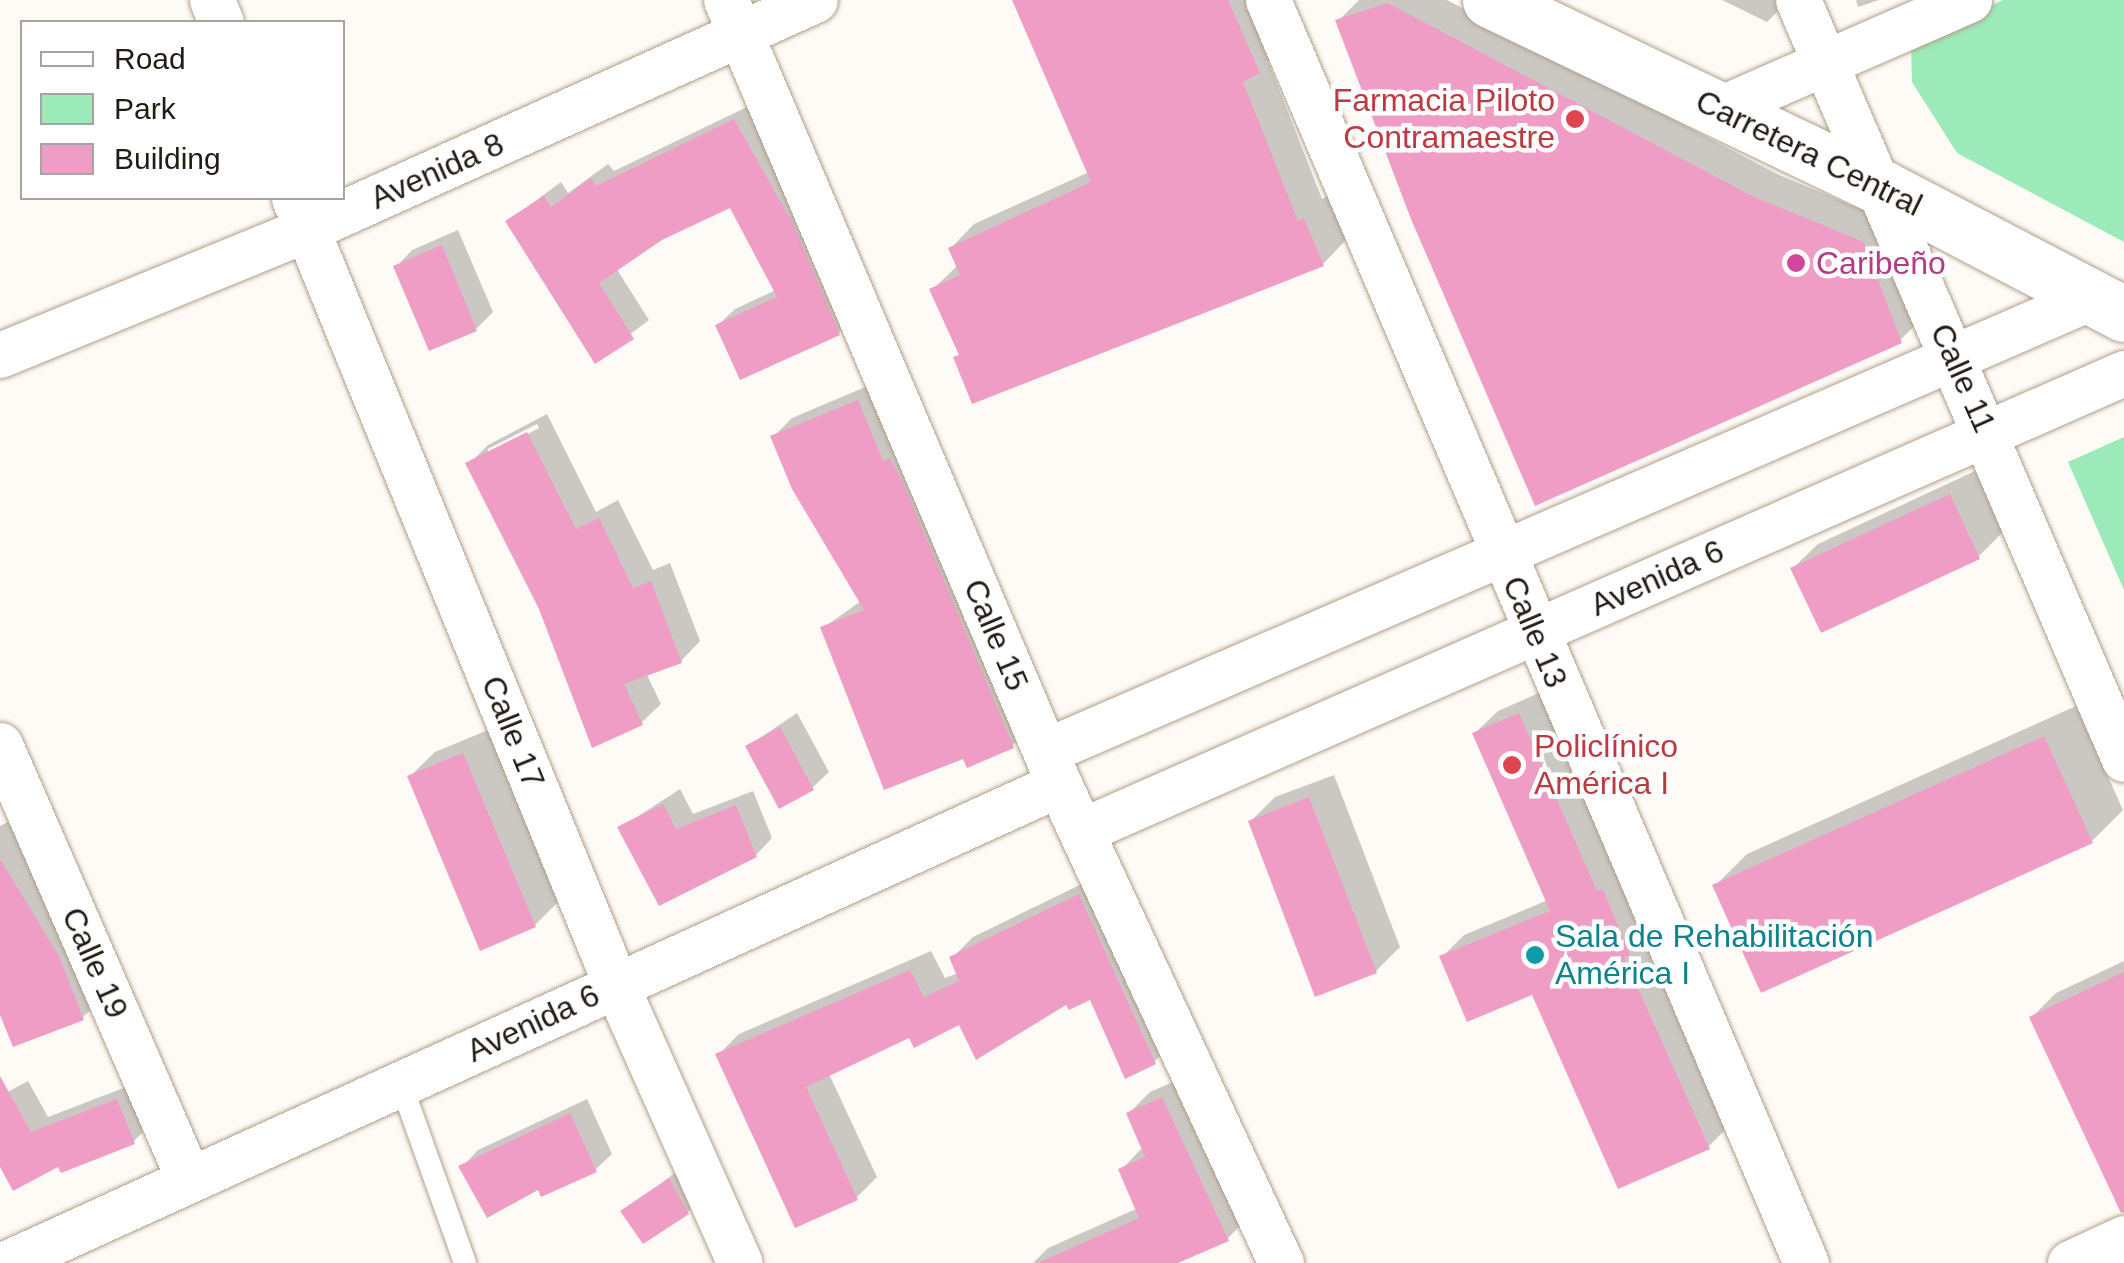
<!DOCTYPE html>
<meta charset="utf-8">
<style>
body{margin:0}
#map{position:relative;width:2124px;height:1263px;overflow:hidden;background:#fefaf5;font-family:Helvetica,sans-serif}
div>[style]{position:absolute}
.green>*{inset:0;background:#9ce9b9}
.shadow>*{inset:0;background:#0003}
.building>*{inset:0;background:#ef9dc5}
.roads{filter:drop-shadow(0 0 2px #b19f8a) drop-shadow(0 0 2px #b19f8a)}
.lane>*{height:22px;margin:-11px;padding:0 11px;transform-origin:11px;border-radius:11px;background:#fff}
.street>*{height:45px;margin:-22.5px;padding:0 22.5px;transform-origin:22.5px;border-radius:22.5px;background:#fff}
.highway>*{height:55px;margin:-27.5px;padding:0 27.5px;transform-origin:27.5px;border-radius:27.5px;background:#fff}
.dots>*{width:28px;height:28px;translate:-50% -50%;box-sizing:border-box;border:5px solid #fff;border-radius:50%}
span{translate:-50% -50%;white-space:nowrap;text-align:center;line-height:1.15;-webkit-text-stroke:9px #fff;paint-order:stroke}
.health-label{font-size:32px;color:#be3a42}
.right{translate:-100% -50%;text-align:right}
.left{translate:0 -50%;text-align:left}
.street-label{font-size:32px;color:#211b13}
.hotel-label{font-size:32px;color:#b23c85}
.culture-label{font-size:32px;color:#0d838f}
.legend{position:absolute;left:20px;top:20px;width:325px;height:180px;box-sizing:border-box;background:#fff;border:2px solid #a6a4a1;margin:0;padding:12px 18px;list-style:none;font-size:30px;color:#211b13}
.legend li{display:flex;align-items:center;gap:20px;height:50px}
.legend b{width:50px;border:2px solid #a6a4a1}
</style>
<div id="map">
<div class="green">
<div style="clip-path:polygon(2003px 0,2124px 0,2124px 242px,1957px 153px,1912px 82px,1911px 44px)"></div>
<div style="clip-path:polygon(2124px 437px,2124px 590px,2068px 462px)"></div>
</div>
<div class="shadow">
<div style="clip-path:polygon(1015px 0,1263px 0,1283px 47px,1268px 61px,1322px 199px,1328px 196px,1346px 240px,1323px 264px,956px 358px,961px 353px,932px 290px,958px 265px,951px 248px,974px 224px,1089px 172px)"></div>
<div style="clip-path:polygon(1359px 0,1447px 0,1777px 174px,1887px 220px,1923px 318px,1900px 340px,1338px 21px)"></div>
<div style="clip-path:polygon(1722px 0,1789px 0,1767px 22px)"></div>
<div style="clip-path:polygon(1856px 0,1879px 0,1858px 7px)"></div>
<div style="clip-path:polygon(751px 105px,855px 317px,838px 333px,718px 325px,735px 309px,776px 290px,731px 205px,660px 238px,616px 268px,649px 320px,596px 360px,508px 221px,561px 182px,568px 193px,608px 164px,614px 171px)"></div>
<div style="clip-path:polygon(458px 230px,493px 312px,476px 329px,396px 267px,412px 250px)"></div>
<div style="clip-path:polygon(877px 382px,1031px 727px,1012px 746px,964px 756px,823px 628px,861px 601px,773px 437px,792px 418px)"></div>
<div style="clip-path:polygon(evenodd,547px 414px,596px 512px,618px 500px,653px 570px,670px 563px,700px 641px,681px 661px,646px 673px,661px 704px,641px 723px,541px 608px,469px 464px,488px 445px,547px 414px,537px 424px,539px 428px,488px 455px,488px 449px,537px 424px)"></div>
<div style="clip-path:polygon(1975px 471px,2003px 532px,1979px 556px,1793px 568px,1818px 544px)"></div>
<div style="clip-path:polygon(1541px 692px,1731px 1124px,1709px 1146px,1534px 992px,1442px 957px,1464px 935px,1548px 900px,1475px 733px,1498px 711px)"></div>
<div style="clip-path:polygon(2076px 706px,2123px 810px,2092px 841px,1715px 886px,1747px 854px)"></div>
<div style="clip-path:polygon(797px 713px,829px 772px,812px 788px,748px 746px)"></div>
<div style="clip-path:polygon(488px 730px,559px 901px,535px 925px,410px 776px,435px 752px)"></div>
<div style="clip-path:polygon(1334px 775px,1400px 947px,1376px 971px,1251px 821px,1275px 797px)"></div>
<div style="clip-path:polygon(680px 789px,693px 814px,753px 791px,772px 838px,756px 855px,620px 828px)"></div>
<div style="clip-path:polygon(8px 822px,77px 937px,101px 1000px,82px 1018px,0 1008px,0 826px)"></div>
<div style="clip-path:polygon(1100px 875px,1175px 1041px,1154px 1062px,1091px 997px,910px 1034px,829px 1074px,877px 1177px,856px 1198px,718px 1055px,739px 1034px,931px 951px,945px 978px,958px 973px,952px 958px,973px 937px)"></div>
<div style="clip-path:polygon(2124px 961px,2124px 1170px,2032px 1017px,2056px 993px)"></div>
<div style="clip-path:polygon(1184px 1077px,1249px 1217px,1227px 1239px,1172px 1263px,1033px 1263px,1048px 1248px,1138px 1208px,1121px 1170px,1143px 1147px,1129px 1113px,1150px 1092px)"></div>
<div style="clip-path:polygon(28px 1081px,48px 1117px,134px 1084px,150px 1125px,133px 1142px,60px 1163px,0 1162px,0 1096px)"></div>
<div style="clip-path:polygon(587px 1099px,612px 1154px,595px 1170px,539px 1186px,462px 1167px,478px 1150px)"></div>
<div style="clip-path:polygon(687px 1164px,704px 1195px,688px 1212px,624px 1211px)"></div>
</div>
<div class="building">
<div style="clip-path:polygon(1012px 0,1228px 0,1260px 73px,1243px 82px,1298px 221px,1304px 218px,1324px 266px,972px 404px,953px 357px,959px 355px,929px 289px,960px 275px,948px 248px,1091px 182px)"></div>
<div style="clip-path:polygon(1388px 3px,1754px 197px,1864px 242px,1902px 343px,1535px 506px,1411px 219px,1335px 20px)"></div>
<div style="clip-path:polygon(734px 119px,793px 224px,840px 335px,740px 380px,715px 325px,777px 297px,730px 208px,662px 240px,599px 283px,634px 339px,595px 364px,505px 221px,544px 196px,551px 207px,591px 178px,596px 186px)"></div>
<div style="clip-path:polygon(442px 245px,477px 331px,429px 351px,393px 266px)"></div>
<div style="clip-path:polygon(858px 400px,883px 461px,890px 458px,905px 488px,1014px 748px,967px 768px,963px 759px,884px 790px,820px 627px,864px 610px,792px 489px,770px 436px)"></div>
<div style="clip-path:polygon(527px 432px,576px 529px,599px 518px,633px 588px,651px 581px,682px 663px,624px 684px,643px 725px,592px 748px,539px 609px,465px 463px)"></div>
<div style="clip-path:polygon(1950px 494px,1980px 559px,1821px 633px,1790px 568px)"></div>
<div style="clip-path:polygon(1519px 713px,1597px 891px,1603px 889px,1630px 955px,1624px 957px,1710px 1149px,1618px 1189px,1532px 995px,1467px 1022px,1439px 956px,1550px 911px,1472px 733px)"></div>
<div style="clip-path:polygon(780px 727px,814px 790px,779px 809px,745px 746px)"></div>
<div style="clip-path:polygon(2044px 736px,2093px 843px,1761px 993px,1712px 885px)"></div>
<div style="clip-path:polygon(463px 753px,536px 927px,480px 951px,407px 776px)"></div>
<div style="clip-path:polygon(1309px 797px,1377px 973px,1315px 997px,1248px 821px)"></div>
<div style="clip-path:polygon(663px 804px,676px 829px,736px 805px,757px 857px,659px 906px,617px 827px)"></div>
<div style="clip-path:polygon(0 859px,59px 956px,84px 1020px,13px 1047px,0 1015px)"></div>
<div style="clip-path:polygon(1079px 894px,1156px 1064px,1125px 1079px,1090px 1000px,1069px 1010px,1066px 1005px,976px 1060px,959px 1025px,914px 1048px,909px 1038px,806px 1087px,858px 1200px,795px 1228px,715px 1054px,910px 970px,924px 997px,959px 981px,949px 957px)"></div>
<div style="clip-path:polygon(2124px 972px,2124px 1212px,2121px 1213px,2029px 1017px)"></div>
<div style="clip-path:polygon(0 1076px,31px 1132px,117px 1099px,135px 1144px,61px 1173px,58px 1167px,13px 1191px,0 1167px)"></div>
<div style="clip-path:polygon(1162px 1097px,1229px 1241px,1178px 1263px,1038px 1263px,1139px 1218px,1118px 1169px,1145px 1157px,1126px 1113px)"></div>
<div style="clip-path:polygon(570px 1113px,597px 1172px,541px 1197px,538px 1190px,487px 1218px,458px 1166px)"></div>
<div style="clip-path:polygon(669px 1178px,689px 1214px,643px 1244px,620px 1211px)"></div>
</div>
<div class="roads">
<div class="lane">
<div style="left:401px;top:1084px;width:190px;rotate:70.3deg"></div>
</div>
<div class="street">
<div style="left:212px;top:0;width:24px;rotate:68deg"></div>
<div style="left:726px;top:0;width:852px;rotate:66.99deg"></div>
<div style="left:1059px;top:784px;width:528px;rotate:65.13deg"></div>
<div style="left:1268px;top:0;width:1373px;rotate:66.93deg"></div>
<div style="left:1798px;top:0;width:826px;rotate:66.76deg"></div>
<div style="left:1719px;top:109px;width:273px;rotate:-23.6deg"></div>
<div style="left:294px;top:198px;width:850px;rotate:67.75deg"></div>
<div style="left:616px;top:985px;width:304px;rotate:66deg"></div>
<div style="left:0;top:355px;width:332px;rotate:-22.3deg"></div>
<div style="left:307px;top:229px;width:557px;rotate:-24.27deg"></div>
<div style="left:0;top:745px;width:474px;rotate:66.5deg"></div>
<div style="left:1046px;top:751px;width:1138px;rotate:-23.46deg"></div>
<div style="left:1081px;top:831px;width:1139px;rotate:-23.71deg"></div>
<div style="left:7px;top:1263px;width:1156px;rotate:-24.48deg"></div>
<div style="left:2070px;top:1263px;width:60px;rotate:-24.8deg"></div>
</div>
<div class="highway">
<div style="left:1490px;top:0;width:436px;rotate:25.6deg"></div>
<div style="left:1883px;top:188px;width:272px;rotate:27.6deg"></div>
</div>
</div>
<div class="dots">
<div style="left:1575px;top:119px;background:#e0444e"></div>
<div style="left:1796px;top:263px;background:#d1479c"></div>
<div style="left:1512px;top:765px;background:#e0444e"></div>
<div style="left:1535px;top:955px;background:#0f9aa8"></div>
</div>
<div class="health-label">
<span class="right" style="left:1555px;top:119px">Farmacia Piloto<br>Contramaestre</span>
<span class="left" style="left:1534px;top:765px">Policlínico<br>América I</span>
</div>
<div class="street-label">
<span style="left:1809px;top:153px;rotate:26deg">Carretera Central</span>
<span style="left:437px;top:171px;rotate:-24deg">Avenida 8</span>
<span style="left:1963px;top:378px;rotate:66deg">Calle 11</span>
<span style="left:1657px;top:578px;rotate:-24deg">Avenida 6</span>
<span style="left:1535px;top:632px;rotate:67deg">Calle 13</span>
<span style="left:996px;top:635px;rotate:67deg">Calle 15</span>
<span style="left:513px;top:732px;rotate:68deg">Calle 17</span>
<span style="left:95px;top:963px;rotate:66deg">Calle 19</span>
<span style="left:533px;top:1023px;rotate:-25deg">Avenida 6</span>
</div>
<div class="hotel-label">
<span class="left" style="left:1816px;top:263px">Caribeño</span>
</div>
<div class="culture-label">
<span class="left" style="left:1555px;top:955px">Sala de Rehabilitación<br>América I</span>
</div>
<ul class="legend">
<li><b style="height:12px;background:#fff"></b>Road</li>
<li><b style="height:28px;background:#9ce9b9"></b>Park</li>
<li><b style="height:28px;background:#ef9dc5"></b>Building</li>
</ul>
</div>
